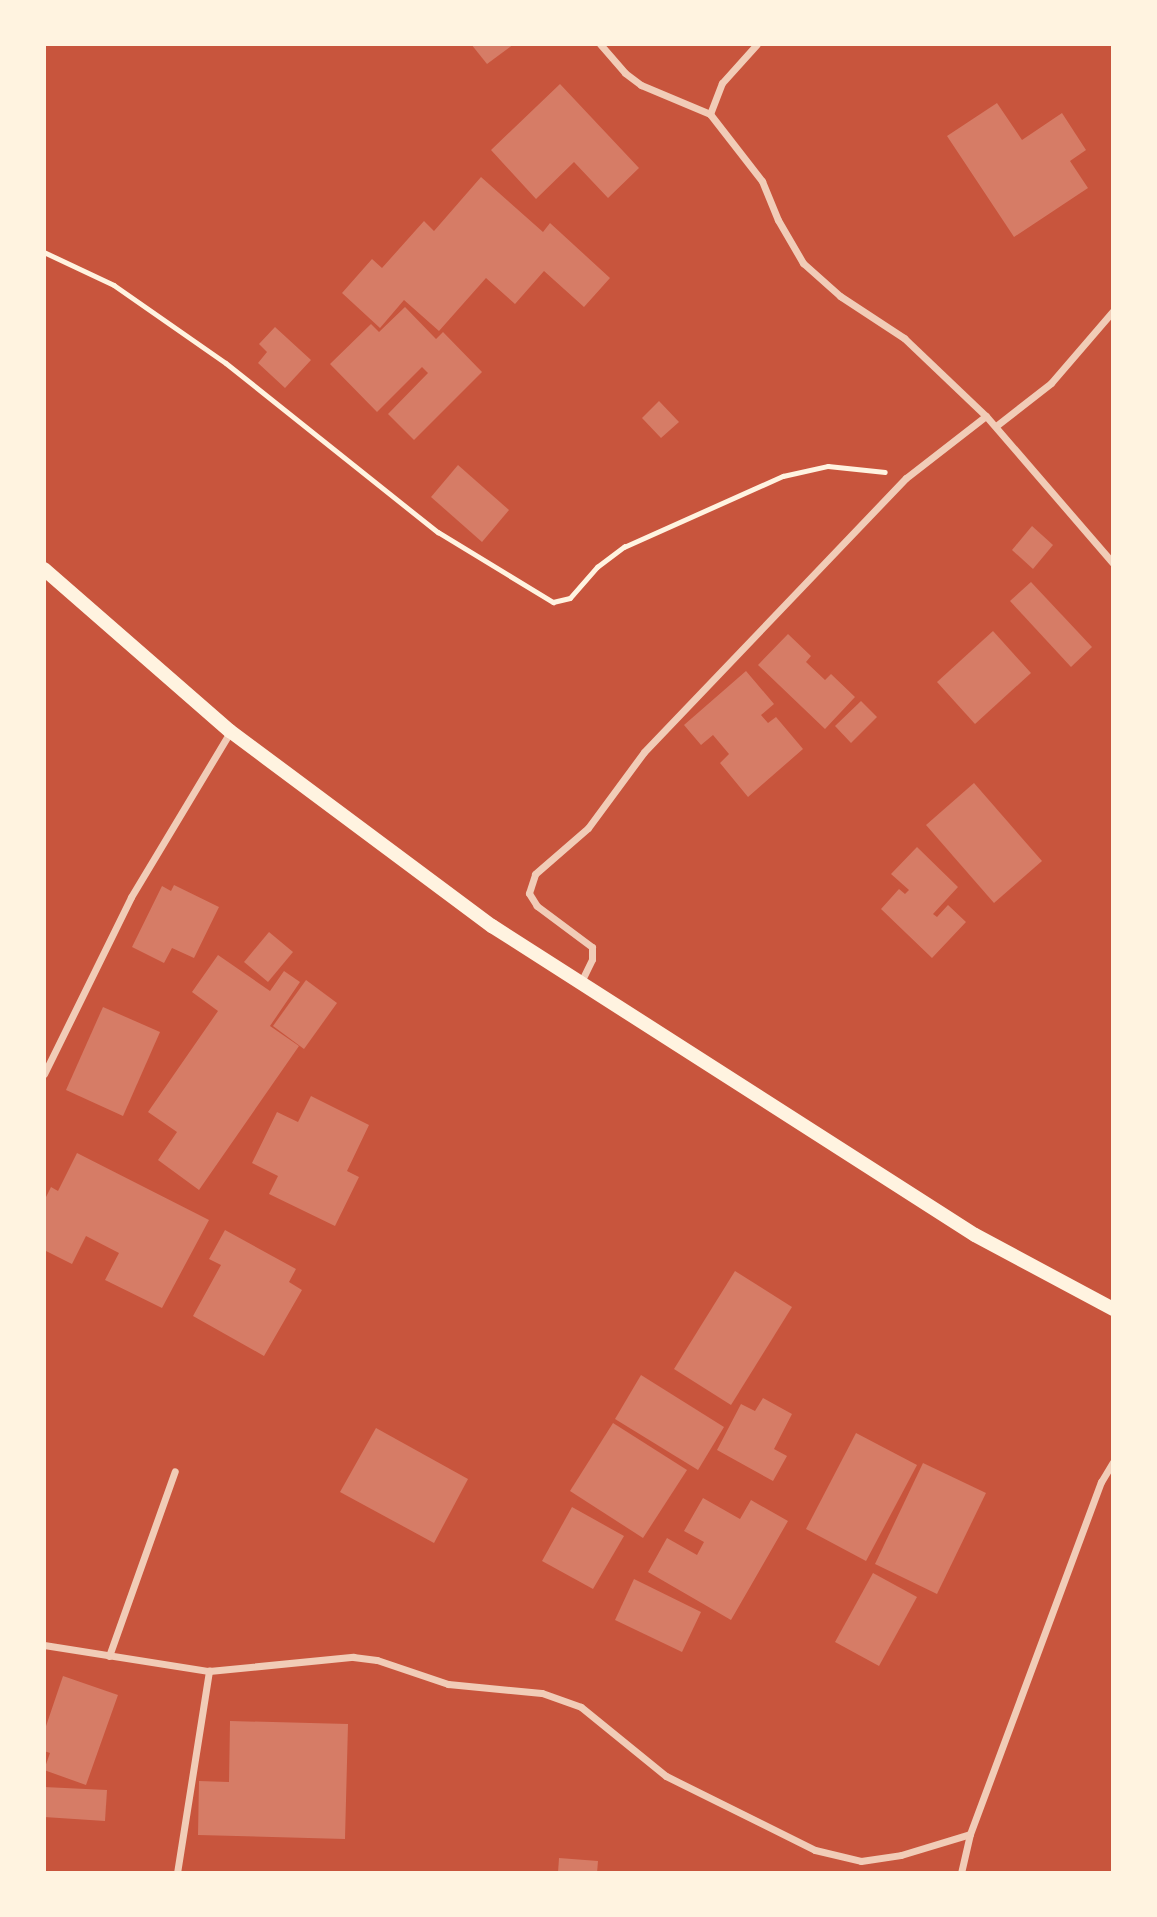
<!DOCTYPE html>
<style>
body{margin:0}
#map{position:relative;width:1157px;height:1917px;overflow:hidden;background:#c8553d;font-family:"Open Sans",sans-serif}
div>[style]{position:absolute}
.building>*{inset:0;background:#d67c66}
.path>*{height:4.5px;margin:-2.25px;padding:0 2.25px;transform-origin:2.25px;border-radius:2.25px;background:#fff3e0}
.minor>*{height:7px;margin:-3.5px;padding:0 3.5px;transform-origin:3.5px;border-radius:3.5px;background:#f1ccb7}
.secondary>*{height:14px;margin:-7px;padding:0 7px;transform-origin:7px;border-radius:7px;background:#fff3e0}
span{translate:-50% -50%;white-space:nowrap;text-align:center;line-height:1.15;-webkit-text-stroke:5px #fff3e0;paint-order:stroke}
.frame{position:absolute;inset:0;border:46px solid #fff3e0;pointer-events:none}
</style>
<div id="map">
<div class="building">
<div style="clip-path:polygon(471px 44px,514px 44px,487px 64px)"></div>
<div style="clip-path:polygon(560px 84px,639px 168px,608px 198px,574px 162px,536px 199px,491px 150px)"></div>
<div style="clip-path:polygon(997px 103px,1022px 140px,1062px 113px,1086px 150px,1070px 161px,1088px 188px,1014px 237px,947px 136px)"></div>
<div style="clip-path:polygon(481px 177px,543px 232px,550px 223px,610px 278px,584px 307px,544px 271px,515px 304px,486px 278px,439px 331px,404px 300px,380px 328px,342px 293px,372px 259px,382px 268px,424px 221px,434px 231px)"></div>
<div style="clip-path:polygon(405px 307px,436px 339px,443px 332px,482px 372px,414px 440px,388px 414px,428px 373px,422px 367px,377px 412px,330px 364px,371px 324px,379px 332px)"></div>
<div style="clip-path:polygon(275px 327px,311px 360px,285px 388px,258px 363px,267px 352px,259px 344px)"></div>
<div style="clip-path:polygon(659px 401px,679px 422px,661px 438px,642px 418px)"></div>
<div style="clip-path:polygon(458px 465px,509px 510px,482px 542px,431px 497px)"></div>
<div style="clip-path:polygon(1032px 526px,1053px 545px,1033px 569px,1012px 550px)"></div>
<div style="clip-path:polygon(1031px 582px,1092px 647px,1071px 667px,1010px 601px)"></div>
<div style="clip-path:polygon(993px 631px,1031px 673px,975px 724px,937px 682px)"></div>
<div style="clip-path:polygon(788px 634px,811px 656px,806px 662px,825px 680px,831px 674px,855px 697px,825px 729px,758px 665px)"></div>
<div style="clip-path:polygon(746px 671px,774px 704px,761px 715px,768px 723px,776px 717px,803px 749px,748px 797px,720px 763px,729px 754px,713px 735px,701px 745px,684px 725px)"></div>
<div style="clip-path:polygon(861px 701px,877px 717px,851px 743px,835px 726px)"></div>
<div style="clip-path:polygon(974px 783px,1042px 861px,994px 903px,926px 825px)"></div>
<div style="clip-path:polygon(917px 847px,958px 887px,933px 914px,937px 917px,948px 905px,966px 922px,932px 958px,881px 909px,899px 889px,905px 894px,909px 890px,891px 874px)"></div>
<div style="clip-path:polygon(174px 885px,219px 907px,194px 958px,172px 948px,164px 963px,132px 947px,162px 886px,171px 891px)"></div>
<div style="clip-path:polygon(269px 932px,293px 952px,268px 982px,244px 962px)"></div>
<div style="clip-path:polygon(218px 955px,270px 991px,284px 971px,300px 982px,270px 1026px,299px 1046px,199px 1190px,158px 1160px,177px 1132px,148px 1112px,218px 1011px,192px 992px)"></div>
<div style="clip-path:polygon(306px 980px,337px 1003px,304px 1049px,273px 1026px)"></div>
<div style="clip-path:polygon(103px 1007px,160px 1032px,123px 1116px,66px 1090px)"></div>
<div style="clip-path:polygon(311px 1096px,369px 1125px,347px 1171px,359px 1177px,335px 1226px,269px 1194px,278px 1176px,252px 1163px,277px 1112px,298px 1122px)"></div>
<div style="clip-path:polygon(77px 1153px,209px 1220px,162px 1308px,105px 1280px,119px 1253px,86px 1236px,72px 1264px,44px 1250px,44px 1201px,51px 1187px,58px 1191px)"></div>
<div style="clip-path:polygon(225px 1230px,296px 1269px,289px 1282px,302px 1290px,264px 1356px,193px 1316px,221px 1265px,209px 1259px)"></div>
<div style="clip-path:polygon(735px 1271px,792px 1307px,731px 1405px,674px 1369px)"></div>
<div style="clip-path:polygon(641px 1375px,724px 1427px,698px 1470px,615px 1419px)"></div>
<div style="clip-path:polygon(763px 1398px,792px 1414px,774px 1449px,787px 1456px,773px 1481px,717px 1450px,741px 1404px,755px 1411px)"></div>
<div style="clip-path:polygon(613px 1423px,687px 1470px,643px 1538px,570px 1491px)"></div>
<div style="clip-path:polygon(376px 1428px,468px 1479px,434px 1543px,340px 1492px)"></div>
<div style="clip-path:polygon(856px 1433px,917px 1465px,866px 1561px,806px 1529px)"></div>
<div style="clip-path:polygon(923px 1463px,986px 1493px,937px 1594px,875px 1564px)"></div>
<div style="clip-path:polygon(703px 1498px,740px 1519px,751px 1500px,788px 1521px,731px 1620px,648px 1572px,667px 1538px,697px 1555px,704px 1542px,684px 1531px)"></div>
<div style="clip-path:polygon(572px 1507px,624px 1536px,593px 1589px,542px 1561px)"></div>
<div style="clip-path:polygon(873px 1573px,917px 1597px,879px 1666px,835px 1642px)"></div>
<div style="clip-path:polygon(634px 1579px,701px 1612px,682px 1652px,615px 1620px)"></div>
<div style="clip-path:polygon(63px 1676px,118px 1695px,86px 1785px,44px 1770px,50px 1753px,44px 1751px,44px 1732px)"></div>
<div style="clip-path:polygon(230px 1721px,348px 1724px,345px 1839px,198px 1835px,199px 1781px,229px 1782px)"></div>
<div style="clip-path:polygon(44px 1787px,107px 1790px,105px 1821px,44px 1817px)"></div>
<div style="clip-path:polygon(559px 1858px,598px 1861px,597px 1873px,558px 1873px)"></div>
</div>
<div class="path">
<div style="left:44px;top:252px;width:77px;rotate:25.2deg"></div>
<div style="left:114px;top:285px;width:136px;rotate:34.9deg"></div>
<div style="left:226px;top:363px;width:271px;rotate:38.6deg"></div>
<div style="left:438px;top:532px;width:135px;rotate:31.3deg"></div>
<div style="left:553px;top:602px;width:17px;rotate:-13deg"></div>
<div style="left:570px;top:598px;width:41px;rotate:-48.9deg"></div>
<div style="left:597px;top:567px;width:34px;rotate:-37deg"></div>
<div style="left:624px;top:547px;width:174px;rotate:-24.1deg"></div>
<div style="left:783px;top:476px;width:46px;rotate:-12.5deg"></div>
<div style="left:828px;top:466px;width:57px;rotate:6deg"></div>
</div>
<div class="minor">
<div style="left:600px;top:44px;width:38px;rotate:49deg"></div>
<div style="left:625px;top:73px;width:20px;rotate:37deg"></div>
<div style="left:641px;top:85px;width:75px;rotate:22.8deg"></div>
<div style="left:710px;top:114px;width:85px;rotate:52.2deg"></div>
<div style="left:762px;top:181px;width:42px;rotate:67.7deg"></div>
<div style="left:778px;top:220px;width:50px;rotate:59.8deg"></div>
<div style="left:803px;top:263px;width:50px;rotate:41.7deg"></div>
<div style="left:840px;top:296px;width:77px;rotate:33.3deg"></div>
<div style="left:904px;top:338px;width:113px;rotate:43.6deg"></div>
<div style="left:986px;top:416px;width:194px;rotate:49.2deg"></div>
<div style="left:710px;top:114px;width:33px;rotate:-69deg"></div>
<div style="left:722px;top:83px;width:52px;rotate:-48.1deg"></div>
<div style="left:996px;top:426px;width:70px;rotate:-38deg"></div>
<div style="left:1051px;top:383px;width:95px;rotate:-49.3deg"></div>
<div style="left:581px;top:982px;width:25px;rotate:-64deg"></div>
<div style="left:592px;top:959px;width:12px;rotate:-90deg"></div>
<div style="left:592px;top:947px;width:69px;rotate:-143.3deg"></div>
<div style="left:537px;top:906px;width:15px;rotate:-122deg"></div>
<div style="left:529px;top:893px;width:20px;rotate:-72deg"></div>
<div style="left:535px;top:874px;width:70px;rotate:-41deg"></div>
<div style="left:588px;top:828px;width:94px;rotate:-53.6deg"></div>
<div style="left:644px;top:752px;width:379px;rotate:-46.3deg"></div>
<div style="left:906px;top:478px;width:101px;rotate:-37.8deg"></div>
<div style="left:44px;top:1074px;width:197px;rotate:-63.8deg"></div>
<div style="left:131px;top:897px;width:192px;rotate:-59deg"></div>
<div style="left:44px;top:1645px;width:167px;rotate:9deg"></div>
<div style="left:209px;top:1671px;width:145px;rotate:-5.6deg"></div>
<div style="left:353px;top:1657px;width:24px;rotate:7deg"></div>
<div style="left:377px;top:1660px;width:75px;rotate:18.7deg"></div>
<div style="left:448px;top:1684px;width:94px;rotate:5.5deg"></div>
<div style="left:542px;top:1693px;width:41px;rotate:19.7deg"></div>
<div style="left:581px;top:1707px;width:109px;rotate:39.1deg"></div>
<div style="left:666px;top:1776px;width:166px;rotate:26.4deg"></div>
<div style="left:815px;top:1850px;width:47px;rotate:13.4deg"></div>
<div style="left:861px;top:1861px;width:40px;rotate:-8.5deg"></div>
<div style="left:901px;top:1855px;width:72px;rotate:-16.9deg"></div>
<div style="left:109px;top:1656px;width:196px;rotate:-70.4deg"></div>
<div style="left:177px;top:1873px;width:205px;rotate:-81deg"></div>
<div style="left:961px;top:1873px;width:40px;rotate:-77deg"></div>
<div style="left:970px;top:1834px;width:376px;rotate:-69.6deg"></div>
<div style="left:1101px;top:1482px;width:23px;rotate:-59deg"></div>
</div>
<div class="secondary">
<div style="left:44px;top:569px;width:247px;rotate:41.1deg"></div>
<div style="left:230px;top:731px;width:327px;rotate:36.7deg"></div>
<div style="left:492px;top:926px;width:573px;rotate:32.61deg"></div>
<div style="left:975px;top:1235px;width:157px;rotate:28.2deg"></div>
</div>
<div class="frame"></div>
</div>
